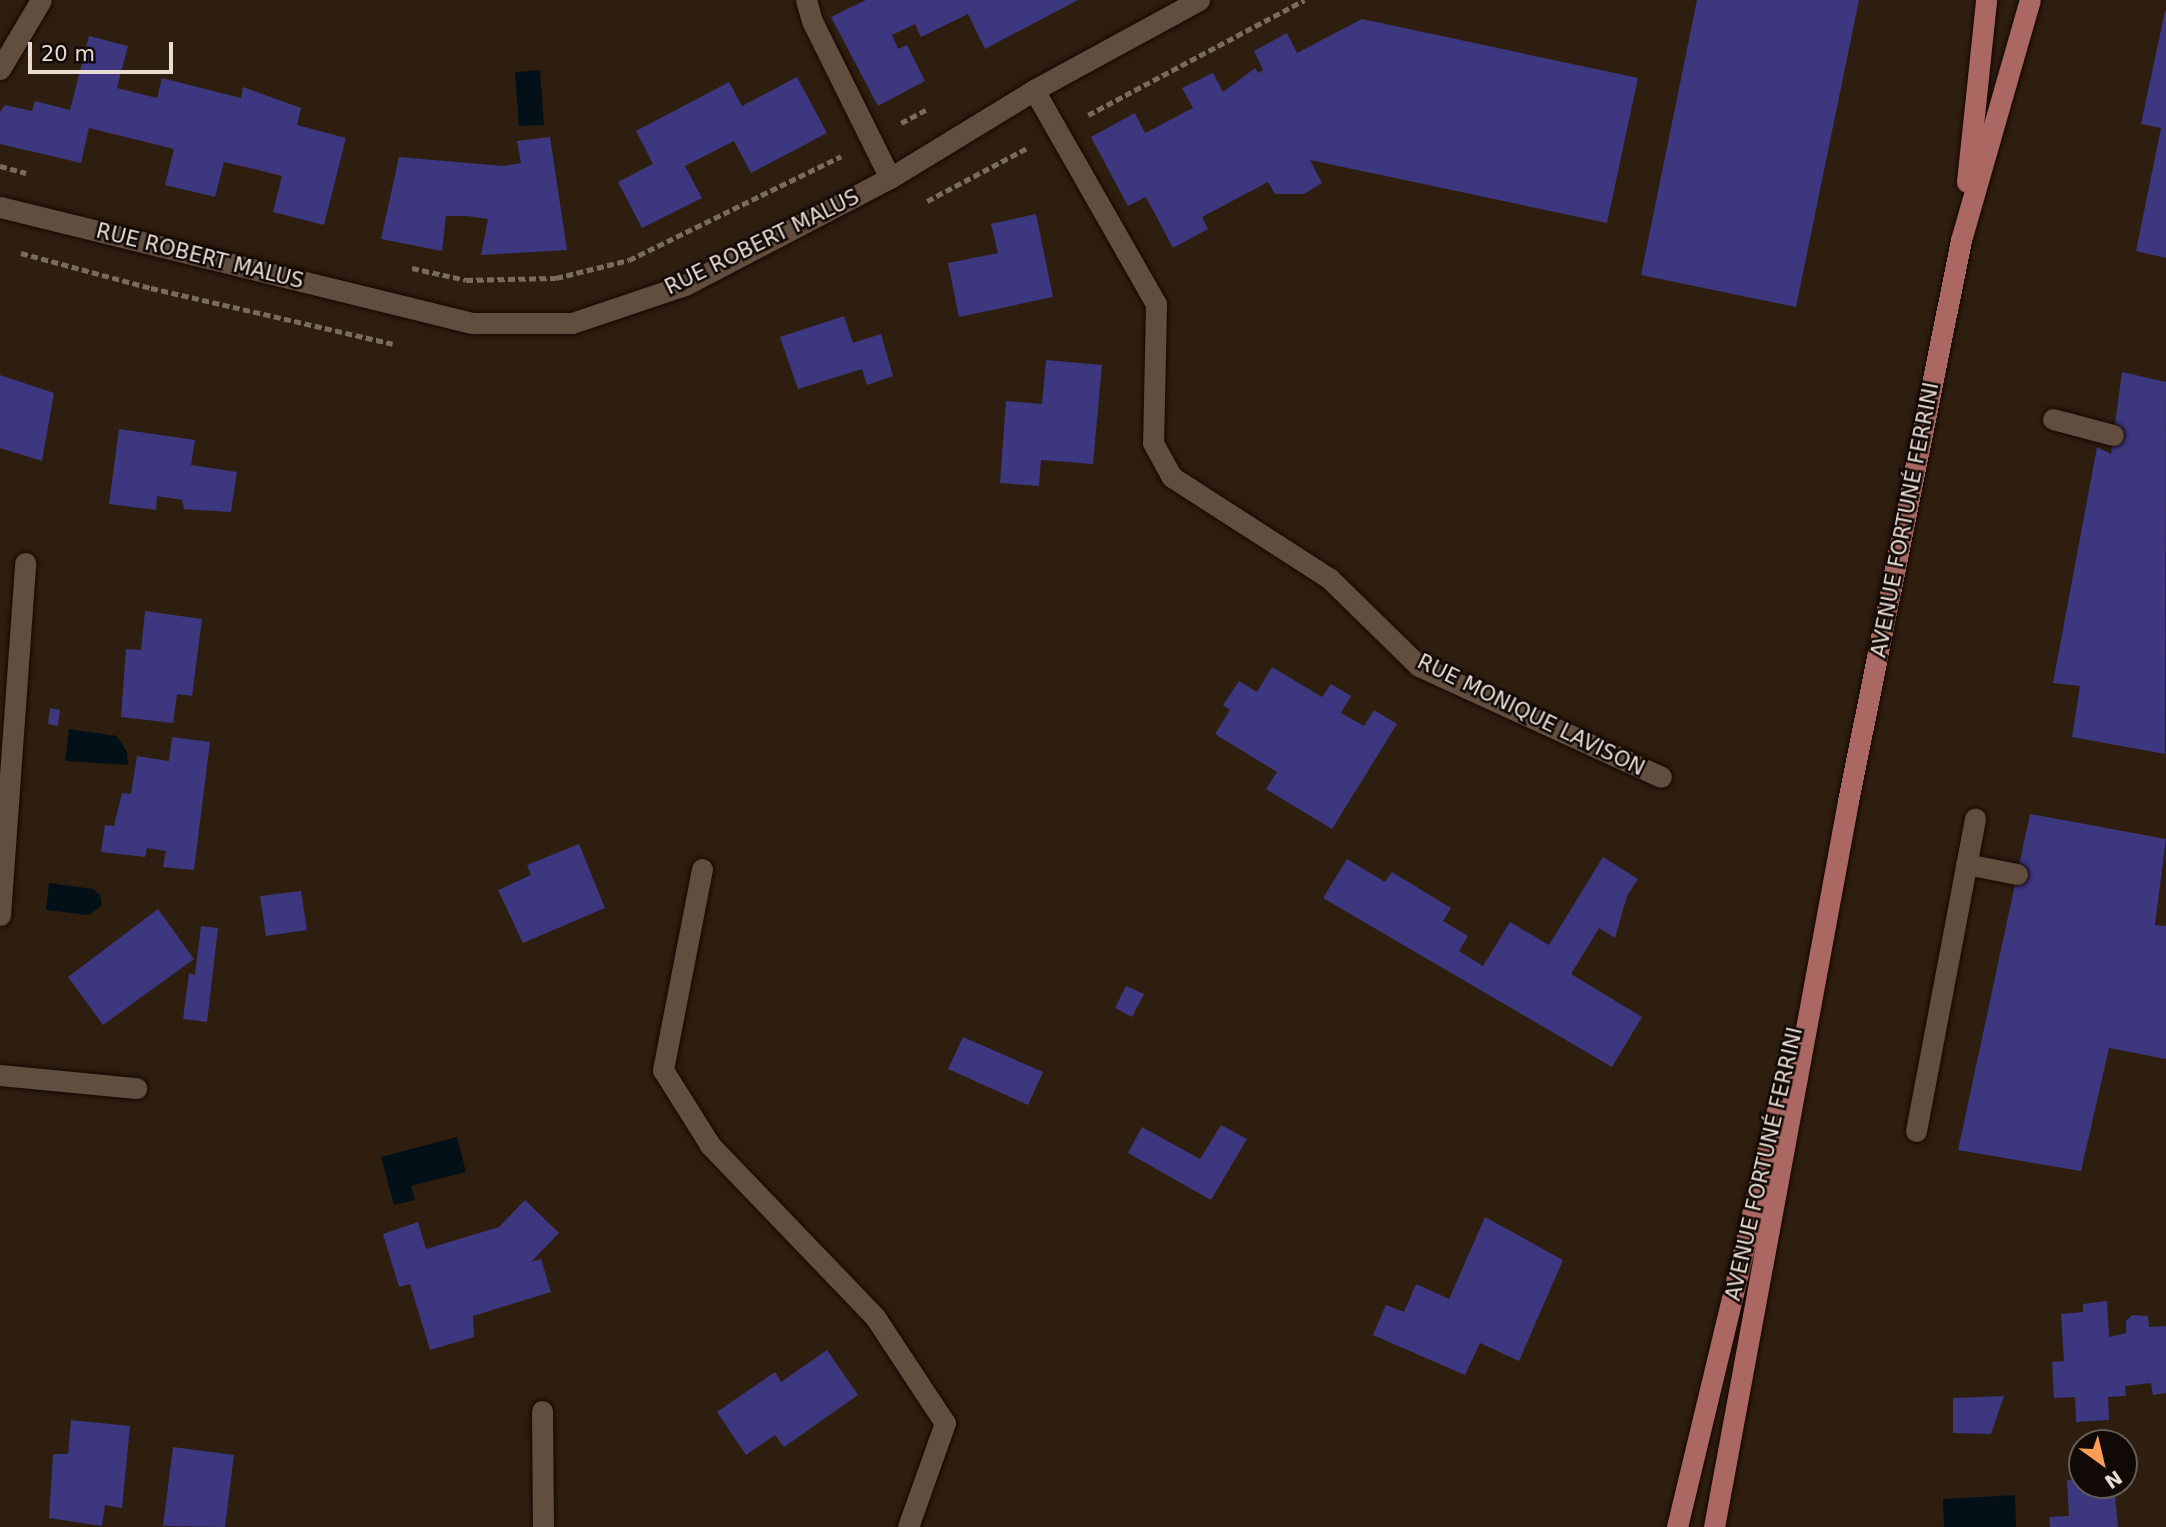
<!DOCTYPE html>
<meta charset="utf-8">
<style>
body{margin:0}
#map{position:relative;width:2166px;height:1527px;overflow:hidden;background:#2e1e0f;font-family:"DejaVu Sans",sans-serif}
div>[style]{position:absolute}
.water>*{inset:0;background:#041017}
.building>*{inset:0;background:#3c377f}
.path>*{height:4.5px;margin-top:-2.25px;transform-origin:0;background:repeating-linear-gradient(90deg,#796b5e 0 7px,transparent 0 10.5px)}
.roads{filter:drop-shadow(0 0 2px #160700) drop-shadow(0 0 2px #160700)}
.minor>*{height:21px;margin:-10.5px;padding:0 10.5px;transform-origin:10.5px;border-radius:10.5px;background:#624e3f}
.major>*{height:21px;margin:-10.5px;padding:0 10.5px;transform-origin:10.5px;border-radius:10.5px;background:#ab6862}
span{translate:-50% -50%;white-space:nowrap;text-align:center;line-height:1.15;-webkit-text-stroke:5px #110905;paint-order:stroke}
.street-label{font-size:21px;color:#e7dbd2}
.north{position:absolute;left:2068px;top:1429px;width:70px;height:70px;box-sizing:border-box;background:#110905;border:2px solid #675d57;border-radius:50%;rotate:146deg;font-size:19px;font-weight:700;line-height:28px;text-align:center;color:#e7dbd2}
.north::after{content:'';display:block;margin:auto;width:24px;height:32px;background:#fd9c56;clip-path:polygon(50% 0,100% 100%,50% 72%,0 100%)}
.scale{position:absolute;left:28px;top:42px;width:145px;height:32px;box-sizing:border-box;border:4px solid #e7dbd2;border-top:0;padding-left:9px;font-size:21px;line-height:24px;white-space:nowrap;color:#e7dbd2;-webkit-text-stroke:5px #110905;paint-order:stroke}
</style>
<div id="map">
<div class="water">
<div style="clip-path:polygon(540px 70px,544px 125px,519px 126px,515px 72px)"></div>
<div style="clip-path:polygon(69px 729px,117px 736px,127px 752px,128px 765px,65px 761px)"></div>
<div style="clip-path:polygon(49px 883px,93px 889px,100px 895px,102px 905px,89px 915px,46px 910px)"></div>
<div style="clip-path:polygon(457px 1137px,466px 1172px,411px 1186px,415px 1200px,394px 1205px,381px 1157px)"></div>
<div style="clip-path:polygon(2015px 1495px,2016px 1527px,1944px 1527px,1943px 1499px)"></div>
</div>
<div class="building">
<div style="clip-path:polygon(866px 0,1078px 0,985px 49px,968px 14px,921px 37px,915px 24px,892px 35px,898px 49px,907px 45px,925px 81px,878px 106px,831px 17px)"></div>
<div style="clip-path:polygon(1697px 0,1859px 0,1796px 307px,1641px 275px)"></div>
<div style="clip-path:polygon(2165px 11px,2166px 11px,2166px 258px,2136px 251px,2161px 128px,2141px 124px)"></div>
<div style="clip-path:polygon(1362px 19px,1638px 78px,1607px 223px,1310px 160px,1322px 183px,1304px 194px,1275px 194px,1268px 182px,1202px 217px,1208px 229px,1173px 248px,1146px 197px,1128px 206px,1091px 137px,1135px 113px,1145px 133px,1193px 108px,1182px 88px,1213px 73px,1223px 92px,1255px 68px,1258px 73px,1263px 70px,1254px 51px,1287px 33px,1297px 53px)"></div>
<div style="clip-path:polygon(89px 36px,128px 46px,117px 88px,157px 98px,162px 78px,241px 98px,243px 87px,301px 108px,297px 125px,346px 138px,324px 225px,273px 212px,282px 176px,254px 169px,224px 162px,215px 197px,165px 185px,174px 149px,89px 128px,81px 163px,0 144px,0 112px,5px 105px,32px 111px,35px 101px,70px 110px)"></div>
<div style="clip-path:polygon(797px 77px,827px 133px,751px 173px,734px 141px,685px 166px,702px 198px,642px 228px,618px 182px,653px 164px,636px 131px,729px 82px,742px 106px)"></div>
<div style="clip-path:polygon(550px 137px,567px 250px,481px 255px,488px 219px,467px 216px,446px 216px,442px 251px,381px 239px,399px 157px,503px 166px,521px 163px,517px 141px)"></div>
<div style="clip-path:polygon(1036px 214px,1053px 297px,959px 317px,948px 263px,998px 253px,991px 224px)"></div>
<div style="clip-path:polygon(844px 316px,853px 343px,881px 334px,893px 376px,867px 385px,862px 369px,798px 389px,780px 337px)"></div>
<div style="clip-path:polygon(1046px 360px,1102px 365px,1093px 464px,1041px 460px,1039px 486px,1000px 483px,1006px 401px,1042px 404px)"></div>
<div style="clip-path:polygon(2122px 372px,2166px 382px,2165px 754px,2072px 737px,2080px 686px,2053px 683px,2097px 447px,2111px 454px)"></div>
<div style="clip-path:polygon(0 375px,54px 393px,42px 461px,0 448px)"></div>
<div style="clip-path:polygon(119px 429px,195px 440px,191px 465px,237px 472px,231px 512px,184px 509px,182px 500px,157px 496px,156px 510px,109px 504px)"></div>
<div style="clip-path:polygon(145px 611px,202px 619px,192px 696px,177px 694px,173px 723px,121px 717px,126px 649px,141px 650px)"></div>
<div style="clip-path:polygon(1272px 667px,1322px 697px,1331px 684px,1351px 696px,1341px 713px,1364px 726px,1374px 710px,1397px 724px,1332px 829px,1266px 789px,1277px 772px,1215px 734px,1230px 710px,1223px 705px,1239px 681px,1257px 692px)"></div>
<div style="clip-path:polygon(50px 708px,60px 710px,58px 726px,48px 724px)"></div>
<div style="clip-path:polygon(172px 737px,210px 742px,194px 870px,163px 867px,166px 851px,147px 848px,145px 857px,101px 852px,105px 825px,114px 826px,122px 793px,131px 794px,137px 756px,169px 761px)"></div>
<div style="clip-path:polygon(2030px 814px,2166px 839px,2155px 925px,2166px 926px,2166px 1059px,2109px 1048px,2081px 1171px,1958px 1150px)"></div>
<div style="clip-path:polygon(579px 844px,605px 908px,523px 943px,498px 890px,531px 875px,527px 865px)"></div>
<div style="clip-path:polygon(1603px 857px,1638px 879px,1627px 896px,1615px 938px,1599px 928px,1571px 974px,1642px 1017px,1612px 1067px,1323px 898px,1347px 859px,1385px 882px,1392px 872px,1451px 908px,1443px 921px,1468px 936px,1459px 951px,1483px 966px,1510px 922px,1549px 945px)"></div>
<div style="clip-path:polygon(301px 891px,307px 930px,266px 936px,260px 896px)"></div>
<div style="clip-path:polygon(158px 909px,194px 959px,103px 1025px,68px 977px)"></div>
<div style="clip-path:polygon(201px 926px,218px 928px,207px 1022px,183px 1019px,189px 973px,195px 975px)"></div>
<div style="clip-path:polygon(1126px 986px,1144px 994px,1132px 1017px,1115px 1008px)"></div>
<div style="clip-path:polygon(963px 1037px,1043px 1072px,1028px 1105px,948px 1069px)"></div>
<div style="clip-path:polygon(1221px 1125px,1247px 1139px,1211px 1200px,1128px 1153px,1142px 1127px,1200px 1159px)"></div>
<div style="clip-path:polygon(525px 1200px,559px 1233px,531px 1262px,541px 1259px,551px 1292px,473px 1316px,474px 1337px,430px 1350px,410px 1284px,399px 1287px,383px 1234px,418px 1222px,426px 1249px,499px 1227px)"></div>
<div style="clip-path:polygon(1485px 1217px,1563px 1260px,1519px 1361px,1480px 1343px,1465px 1375px,1373px 1335px,1386px 1305px,1404px 1312px,1416px 1284px,1449px 1299px)"></div>
<div style="clip-path:polygon(2107px 1301px,2109px 1337px,2126px 1333px,2126px 1321px,2132px 1315px,2148px 1316px,2149px 1327px,2166px 1326px,2166px 1393px,2153px 1395px,2151px 1383px,2125px 1386px,2126px 1396px,2108px 1397px,2109px 1420px,2076px 1422px,2075px 1397px,2054px 1398px,2052px 1362px,2064px 1361px,2061px 1314px,2083px 1312px,2083px 1304px)"></div>
<div style="clip-path:polygon(827px 1350px,858px 1395px,784px 1447px,775px 1435px,746px 1455px,717px 1412px,775px 1372px,781px 1382px)"></div>
<div style="clip-path:polygon(2004px 1396px,1991px 1434px,1953px 1433px,1953px 1398px)"></div>
<div style="clip-path:polygon(71px 1420px,130px 1426px,122px 1508px,105px 1505px,102px 1526px,49px 1518px,53px 1454px,68px 1454px)"></div>
<div style="clip-path:polygon(173px 1447px,234px 1455px,225px 1527px,163px 1526px)"></div>
<div style="clip-path:polygon(2082px 1479px,2082px 1485px,2114px 1485px,2118px 1527px,2050px 1527px,2049px 1517px,2069px 1516px,2067px 1480px)"></div>
</div>
<div class="path">
<div style="left:1088px;top:115px;width:245px;rotate:-28deg"></div>
<div style="left:901px;top:123px;width:30px;rotate:-28deg"></div>
<div style="left:0;top:166px;width:27px;rotate:15deg"></div>
<div style="left:927px;top:201px;width:113px;rotate:-27.9deg"></div>
<div style="left:21px;top:253px;width:135px;rotate:15.1deg"></div>
<div style="left:151px;top:288px;width:248px;rotate:13deg"></div>
<div style="left:412px;top:268px;width:55px;rotate:12.5deg"></div>
<div style="left:466px;top:280px;width:90px;rotate:-1.3deg"></div>
<div style="left:556px;top:278px;width:75px;rotate:-13.9deg"></div>
<div style="left:629px;top:260px;width:236px;rotate:-26.1deg"></div>
</div>
<div class="roads">
<div class="minor">
<div style="left:806px;top:0;width:22px;rotate:74deg"></div>
<div style="left:812px;top:21px;width:175px;rotate:63.6deg"></div>
<div style="left:0;top:69px;width:80px;rotate:-59.3deg"></div>
<div style="left:1034px;top:90px;width:246px;rotate:60.3deg"></div>
<div style="left:1156px;top:304px;width:139px;rotate:91.2deg"></div>
<div style="left:1153px;top:443px;width:39px;rotate:61deg"></div>
<div style="left:1172px;top:477px;width:187px;rotate:32.8deg"></div>
<div style="left:1329px;top:578px;width:126px;rotate:44.4deg"></div>
<div style="left:1419px;top:666px;width:266px;rotate:24.6deg"></div>
<div style="left:0;top:207px;width:485px;rotate:13.8deg"></div>
<div style="left:471px;top:323px;width:101px"></div>
<div style="left:572px;top:323px;width:119px;rotate:-18.6deg"></div>
<div style="left:685px;top:285px;width:231px;rotate:-27.6deg"></div>
<div style="left:890px;top:178px;width:169px;rotate:-31.4deg"></div>
<div style="left:1034px;top:90px;width:188px;rotate:-28.6deg"></div>
<div style="left:2053px;top:419px;width:62px;rotate:14.9deg"></div>
<div style="left:1966px;top:864px;width:52px;rotate:11.1deg"></div>
<div style="left:702px;top:869px;width:205px;rotate:101deg"></div>
<div style="left:663px;top:1070px;width:89px;rotate:57.9deg"></div>
<div style="left:710px;top:1145px;width:238px;rotate:46.2deg"></div>
<div style="left:875px;top:1317px;width:127px;rotate:56.6deg"></div>
<div style="left:945px;top:1423px;width:110px;rotate:109.6deg"></div>
<div style="left:0;top:915px;width:353px;rotate:-85.9deg"></div>
<div style="left:0;top:1075px;width:137px;rotate:5.5deg"></div>
<div style="left:1916px;top:1131px;width:318px;rotate:-79.3deg"></div>
<div style="left:542px;top:1411px;width:116px;rotate:89.5deg"></div>
</div>
<div class="major">
<div style="left:1967px;top:182px;width:183px;rotate:-84deg"></div>
<div style="left:1677px;top:1527px;width:429px;rotate:-76.5deg"></div>
<div style="left:1714px;top:1527px;width:738px;rotate:-79.54deg"></div>
<div style="left:1848px;top:801px;width:572px;rotate:-78.61deg"></div>
<div style="left:1961px;top:240px;width:250px;rotate:-74deg"></div>
</div>
</div>
<div class="street-label">
<span style="left:762px;top:242px;rotate:-26deg">RUE ROBERT MALUS</span>
<span style="left:200px;top:256px;rotate:14deg">RUE ROBERT MALUS</span>
<span style="left:1905px;top:520px;rotate:-79deg">AVENUE FORTUNÉ FERRINI</span>
<span style="left:1531px;top:715px;rotate:26deg">RUE MONIQUE LAVISON</span>
<span style="left:1764px;top:1164px;rotate:-77deg">AVENUE FORTUNÉ FERRINI</span>
</div>
<div class="north">N</div>
<div class="scale">20 m</div>
</div>
